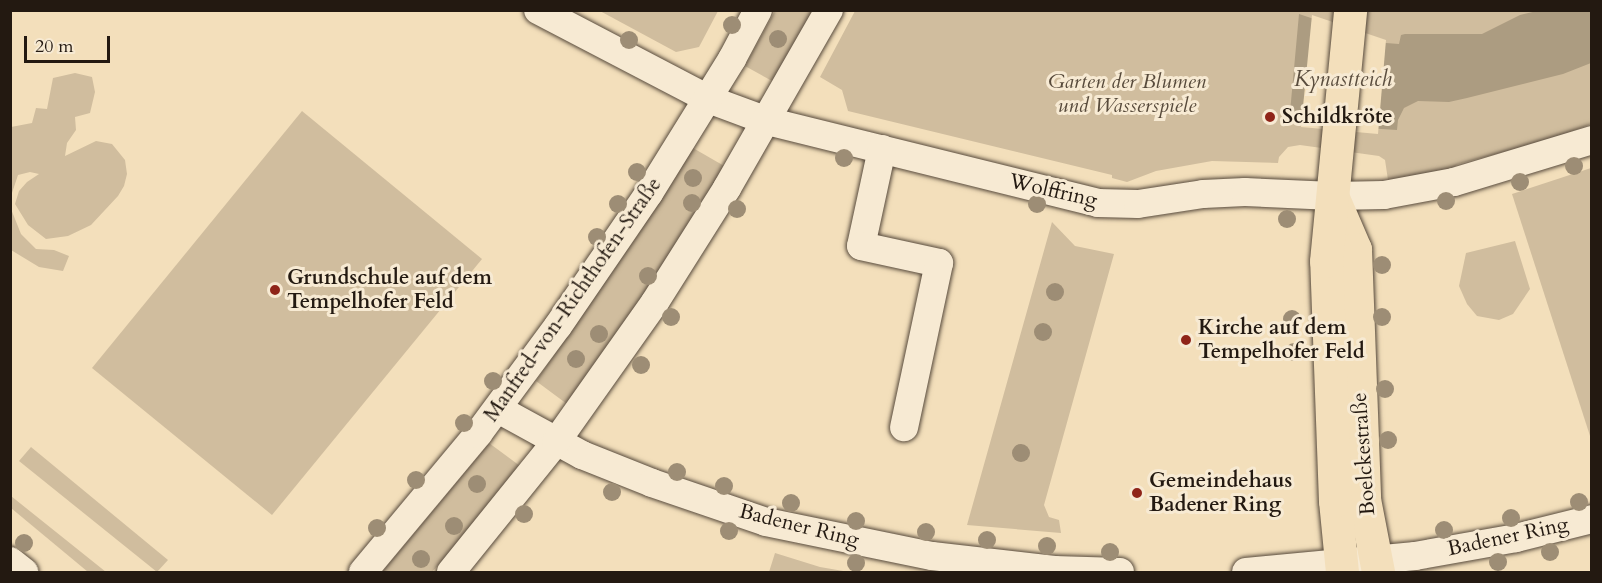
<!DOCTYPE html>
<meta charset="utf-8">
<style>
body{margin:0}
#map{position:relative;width:1602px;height:583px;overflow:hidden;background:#f3dfbb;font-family:Cardo,serif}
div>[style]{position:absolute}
.green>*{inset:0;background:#d0bd9e}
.water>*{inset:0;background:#ac9c81}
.pier>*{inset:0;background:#f3dfbb}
.roads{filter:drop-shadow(0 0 2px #574a3c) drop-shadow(0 0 2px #574a3c)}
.minor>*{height:28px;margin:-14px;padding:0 14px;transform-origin:14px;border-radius:14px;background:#f7ead3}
.major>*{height:33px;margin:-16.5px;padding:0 16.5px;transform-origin:16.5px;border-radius:16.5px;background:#f3dfbb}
.trees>*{width:18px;height:18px;margin:-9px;border-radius:50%;background:#9d8d75}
.dots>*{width:16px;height:16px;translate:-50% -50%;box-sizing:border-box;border:3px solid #f7ead3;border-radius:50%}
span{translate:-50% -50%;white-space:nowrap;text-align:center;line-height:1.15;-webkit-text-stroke:6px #f7ead3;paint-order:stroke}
.park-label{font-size:21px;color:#574a3b;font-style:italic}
.poi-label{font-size:21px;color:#231911;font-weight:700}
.left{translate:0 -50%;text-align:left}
.street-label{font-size:21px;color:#231911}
.water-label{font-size:22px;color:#5a4d3e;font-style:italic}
.frame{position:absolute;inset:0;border:12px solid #231911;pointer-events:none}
.scale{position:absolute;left:24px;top:36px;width:86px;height:27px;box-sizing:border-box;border:3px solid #231911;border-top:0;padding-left:8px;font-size:18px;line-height:21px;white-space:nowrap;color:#231911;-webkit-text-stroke:4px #f7ead3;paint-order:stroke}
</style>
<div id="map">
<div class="green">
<div style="clip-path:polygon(600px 11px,718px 10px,718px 11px,699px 47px,676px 52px)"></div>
<div style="clip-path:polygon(775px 11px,814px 11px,774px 82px,745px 66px)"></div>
<div style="clip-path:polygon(855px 11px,1591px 11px,1591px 124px,1549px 140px,1458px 164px,1450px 170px,1388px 180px,1385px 160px,1379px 156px,1300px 145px,1288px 147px,1279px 157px,1278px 163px,1212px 161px,1156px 171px,1127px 182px,1112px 178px,1112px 175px,848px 111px,842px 90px,820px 77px)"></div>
<div style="clip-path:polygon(75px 73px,92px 77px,95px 92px,90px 113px,75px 117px,76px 130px,67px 143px,65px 156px,96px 141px,112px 144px,125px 160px,127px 174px,124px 186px,118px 196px,91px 225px,68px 236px,46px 239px,28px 225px,15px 204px,19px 191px,27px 182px,39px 174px,30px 172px,18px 175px,11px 196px,11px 127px,32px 123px,36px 108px,47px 109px,53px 78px)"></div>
<div style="clip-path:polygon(302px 111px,482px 259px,272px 515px,92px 368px)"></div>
<div style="clip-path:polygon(693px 148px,726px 167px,627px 319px,567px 404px,536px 381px,637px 236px)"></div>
<div style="clip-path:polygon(1591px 168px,1592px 168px,1591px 439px,1512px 194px)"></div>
<div style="clip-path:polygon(11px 209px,21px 234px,36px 249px,54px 250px,69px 256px,63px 271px,39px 267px,11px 250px)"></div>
<div style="clip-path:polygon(1052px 222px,1075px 246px,1114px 254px,1044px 505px,1049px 517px,1059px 520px,1061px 533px,967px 525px)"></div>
<div style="clip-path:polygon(1515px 241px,1530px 289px,1513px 314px,1499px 320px,1477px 316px,1467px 304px,1459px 286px,1466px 253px)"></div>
<div style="clip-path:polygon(489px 443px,520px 466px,452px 550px,432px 572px,382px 572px)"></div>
<div style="clip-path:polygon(31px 447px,168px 560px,157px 572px,19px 461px)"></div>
<div style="clip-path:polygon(10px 496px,11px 496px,106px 572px,88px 572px,11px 508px)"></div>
<div style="clip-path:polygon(775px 553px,820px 567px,849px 572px,769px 572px)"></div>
</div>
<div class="water">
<div style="clip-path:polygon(1537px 11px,1591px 11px,1591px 63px,1563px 74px,1467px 98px,1449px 102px,1418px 101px,1404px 108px,1398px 120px,1397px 130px,1289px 123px,1299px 14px,1386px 43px,1399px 44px,1401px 35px,1405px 34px,1482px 34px,1520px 15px)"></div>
</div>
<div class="pier">
<div style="clip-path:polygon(1312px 15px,1386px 40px,1378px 134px,1301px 127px)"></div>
</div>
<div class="roads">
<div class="minor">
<div style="left:538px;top:10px;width:192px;rotate:27.6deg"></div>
<div style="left:708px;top:99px;width:63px;rotate:20.4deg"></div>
<div style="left:767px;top:121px;width:341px;rotate:13.9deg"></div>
<div style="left:1098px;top:203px;width:40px;rotate:1.4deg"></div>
<div style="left:1138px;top:204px;width:66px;rotate:-8.7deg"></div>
<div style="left:1203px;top:194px;width:42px;rotate:-2.7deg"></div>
<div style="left:1245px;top:192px;width:88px;rotate:2.6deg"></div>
<div style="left:1333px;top:196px;width:51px;rotate:-1.1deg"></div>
<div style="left:1384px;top:195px;width:71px;rotate:-10.5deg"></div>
<div style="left:1454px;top:182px;width:144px;rotate:-16.9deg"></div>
<div style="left:882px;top:149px;width:99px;rotate:102.2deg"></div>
<div style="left:861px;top:246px;width:80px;rotate:12.3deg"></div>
<div style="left:939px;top:263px;width:168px;rotate:102deg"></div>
<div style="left:498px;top:409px;width:96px;rotate:28.7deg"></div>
<div style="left:582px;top:455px;width:75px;rotate:21.8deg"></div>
<div style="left:652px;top:483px;width:120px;rotate:18.9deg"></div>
<div style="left:766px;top:522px;width:169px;rotate:11.6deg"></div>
<div style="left:932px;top:556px;width:123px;rotate:6.5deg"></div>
<div style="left:1054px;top:570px;width:66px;rotate:1.7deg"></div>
<div style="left:10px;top:561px;width:18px;rotate:38deg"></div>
<div style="left:363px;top:572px;width:180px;rotate:-50.2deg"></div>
<div style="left:478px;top:434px;width:134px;rotate:-53.5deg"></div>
<div style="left:558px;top:326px;width:161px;rotate:-55.6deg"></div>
<div style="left:649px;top:193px;width:158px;rotate:-58.2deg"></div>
<div style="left:732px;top:59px;width:55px;rotate:-62deg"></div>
<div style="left:451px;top:572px;width:167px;rotate:-51.1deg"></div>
<div style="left:556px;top:442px;width:171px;rotate:-54.7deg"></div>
<div style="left:655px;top:302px;width:135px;rotate:-57.7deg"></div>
<div style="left:727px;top:188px;width:205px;rotate:-60.2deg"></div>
<div style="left:1246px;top:572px;width:170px;rotate:-5.4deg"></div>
<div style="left:1415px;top:556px;width:103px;rotate:-10.1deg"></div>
<div style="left:1516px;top:538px;width:78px;rotate:-14deg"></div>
</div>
<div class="major">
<div style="left:1333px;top:198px;width:56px;rotate:66.7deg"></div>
<div style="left:1355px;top:249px;width:250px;rotate:87.9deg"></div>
<div style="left:1364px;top:499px;width:74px;rotate:79.1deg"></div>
<div style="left:1342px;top:572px;width:71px;rotate:-95.6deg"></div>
<div style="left:1335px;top:501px;width:240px;rotate:-92.1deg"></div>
<div style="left:1326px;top:261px;width:252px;rotate:-84.5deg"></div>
</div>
</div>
<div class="trees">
<div style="left:732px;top:25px"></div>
<div style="left:778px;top:39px"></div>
<div style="left:629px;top:40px"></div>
<div style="left:844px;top:158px"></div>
<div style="left:1574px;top:166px"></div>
<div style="left:637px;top:172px"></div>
<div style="left:693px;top:178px"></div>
<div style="left:1520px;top:182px"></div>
<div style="left:1446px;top:201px"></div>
<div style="left:692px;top:203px"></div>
<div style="left:618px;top:204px"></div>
<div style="left:1037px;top:204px"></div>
<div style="left:737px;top:209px"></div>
<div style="left:1287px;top:219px"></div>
<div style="left:597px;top:237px"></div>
<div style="left:1382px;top:265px"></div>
<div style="left:648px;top:276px"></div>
<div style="left:1055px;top:292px"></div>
<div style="left:671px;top:317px"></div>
<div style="left:1382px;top:317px"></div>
<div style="left:1292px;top:319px"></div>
<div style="left:1043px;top:332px"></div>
<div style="left:599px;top:334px"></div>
<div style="left:1294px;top:352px"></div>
<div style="left:576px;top:359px"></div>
<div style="left:641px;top:365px"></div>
<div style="left:493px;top:381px"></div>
<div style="left:1385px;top:389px"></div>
<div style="left:464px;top:423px"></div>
<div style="left:1388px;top:440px"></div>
<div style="left:1021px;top:453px"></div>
<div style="left:677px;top:472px"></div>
<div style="left:416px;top:480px"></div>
<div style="left:477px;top:484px"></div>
<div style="left:724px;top:486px"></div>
<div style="left:612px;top:492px"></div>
<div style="left:1579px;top:502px"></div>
<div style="left:791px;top:503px"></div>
<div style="left:524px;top:514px"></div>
<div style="left:1511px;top:518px"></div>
<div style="left:856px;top:521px"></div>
<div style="left:454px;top:526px"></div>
<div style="left:377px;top:528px"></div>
<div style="left:1444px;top:530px"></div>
<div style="left:729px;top:531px"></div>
<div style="left:926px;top:532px"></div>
<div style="left:987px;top:540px"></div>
<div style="left:24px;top:543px"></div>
<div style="left:1047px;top:546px"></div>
<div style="left:1110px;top:552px"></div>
<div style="left:1550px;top:552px"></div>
<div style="left:421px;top:559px"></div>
<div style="left:1498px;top:562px"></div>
<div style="left:856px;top:563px"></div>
</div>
<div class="dots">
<div style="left:1270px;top:117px;background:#8f2418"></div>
<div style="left:275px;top:290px;background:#8f2418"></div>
<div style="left:1186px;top:340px;background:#8f2418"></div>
<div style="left:1137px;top:493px;background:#8f2418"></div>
</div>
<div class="park-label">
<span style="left:1127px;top:94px">Garten der Blumen<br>und Wasserspiele</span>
</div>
<div class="poi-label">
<span class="left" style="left:1282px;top:117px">Schildkröte</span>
<span class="left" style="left:287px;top:290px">Grundschule auf dem<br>Tempelhofer Feld</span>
<span class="left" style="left:1198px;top:340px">Kirche auf dem<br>Tempelhofer Feld</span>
<span class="left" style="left:1149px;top:493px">Gemeindehaus<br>Badener Ring</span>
</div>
<div class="street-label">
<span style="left:1053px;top:191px;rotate:13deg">Wolffring</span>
<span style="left:573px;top:300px;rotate:-55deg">Manfred-von-Richthofen-Straße</span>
<span style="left:1364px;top:454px;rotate:-94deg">Boelckestraße</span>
<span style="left:799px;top:526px;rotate:14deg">Badener Ring</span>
<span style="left:1508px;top:537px;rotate:-12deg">Badener Ring</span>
</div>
<div class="water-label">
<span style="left:1343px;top:80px">Kynastteich</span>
</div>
<div class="frame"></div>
<div class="scale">20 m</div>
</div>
